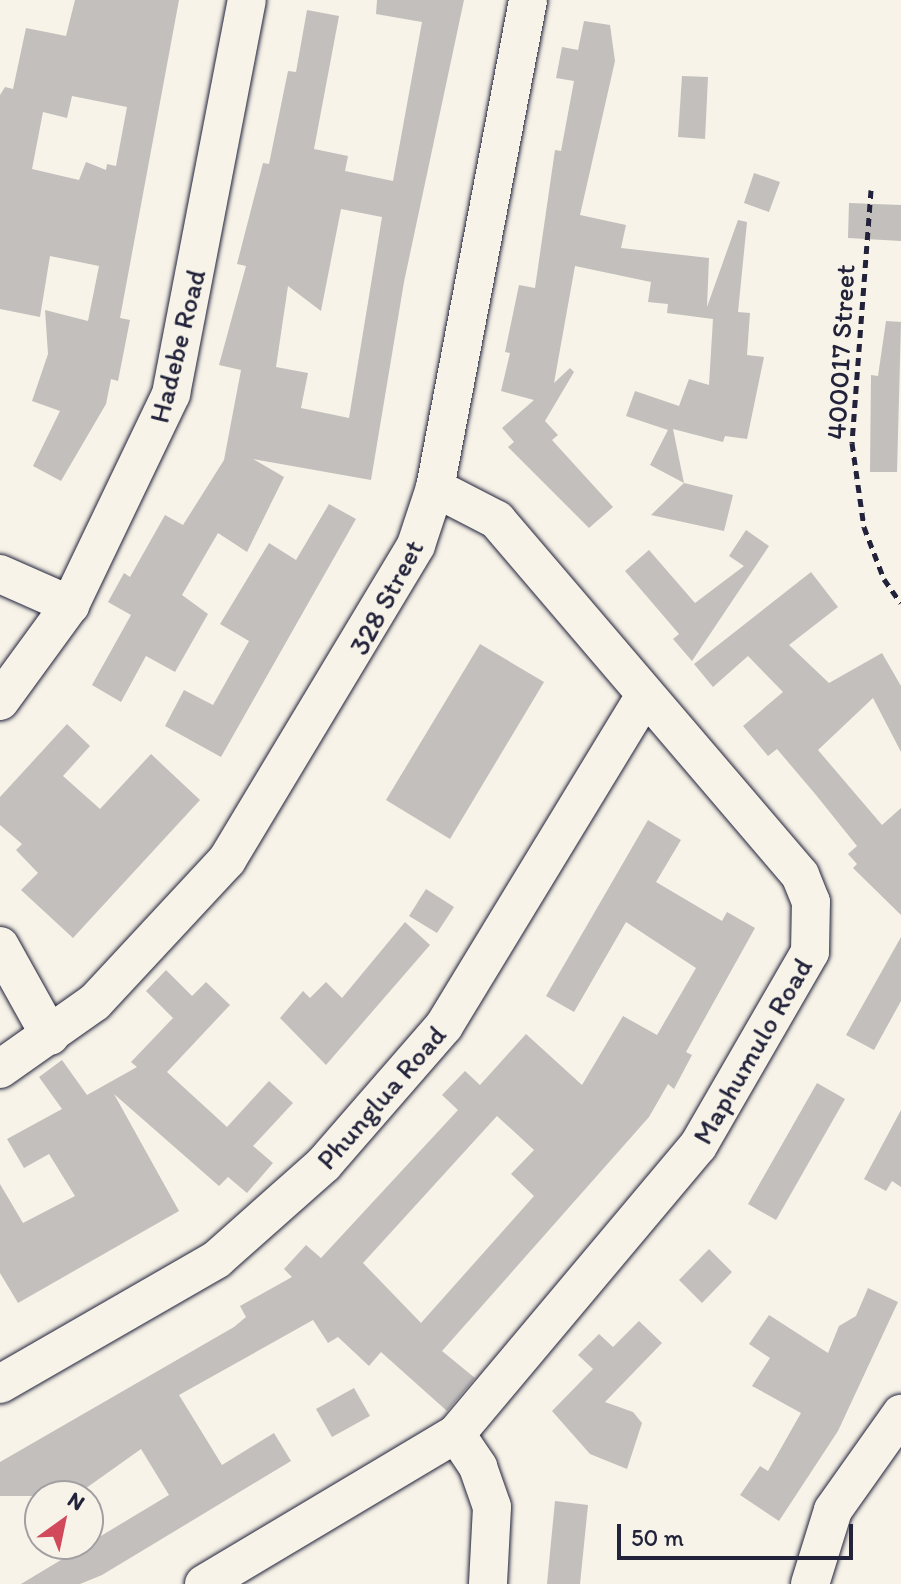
<!DOCTYPE html>
<style>
body{margin:0}
#map{position:relative;width:901px;height:1584px;overflow:hidden;background:#f7f3e8;font-family:Itim,sans-serif}
div>[style]{position:absolute}
.building>*{inset:0;background:#c2bfbd}
.path>*{height:5px;margin-top:-2.5px;transform-origin:0;background:repeating-linear-gradient(90deg,#22223b 0 8px,transparent 0 14px)}
.roads{filter:drop-shadow(0 0 2px #22223b) drop-shadow(0 0 2px #22223b)}
.minor>*{height:38px;margin:-19px;padding:0 19px;transform-origin:19px;border-radius:19px;background:#f7f3e8}
span{translate:-50% -50%;white-space:nowrap;text-align:center;line-height:1.15;-webkit-text-stroke:6px #f7f3e8;paint-order:stroke}
.street-label{font-size:28px;color:#22223b}
.north{position:absolute;left:24px;top:1480px;width:80px;height:80px;box-sizing:border-box;background:#f7f3e8;border:2px solid #a29fa3;border-radius:50%;rotate:33deg;font-size:22px;font-weight:700;line-height:32px;text-align:center;color:#22223b}
.north::after{content:'';display:block;margin:auto;width:28px;height:36px;background:#d1495b;clip-path:polygon(50% 0,100% 100%,50% 72%,0 100%)}
.scale{position:absolute;left:617px;top:1524px;width:236px;height:36px;box-sizing:border-box;border:4px solid #22223b;border-top:0;padding-left:10px;font-size:24px;line-height:28px;white-space:nowrap;color:#22223b;-webkit-text-stroke:6px #f7f3e8;paint-order:stroke}
</style>
<div id="map">
<div class="building">
<div style="clip-path:polygon(evenodd,75px 0,179px 0,120px 318px,130px 320px,118px 381px,111px 379px,106px 404px,61px 481px,33px 466px,60px 411px,32px 401px,48px 354px,45px 310px,88px 321px,99px 266px,50px 256px,40px 317px,0 309px,0 95px,5px 87px,13px 89px,26px 28px,66px 36px,75px 0,72px 96px,127px 107px,116px 166px,107px 164px,106px 170px,86px 162px,79px 180px,32px 169px,43px 112px,67px 118px,72px 96px)"></div>
<div style="clip-path:polygon(evenodd,377px 0,464px 0,404px 282px,371px 480px,253px 459px,284px 477px,247px 552px,218px 533px,182px 595px,208px 614px,175px 672px,146px 656px,121px 702px,92px 685px,131px 615px,108px 602px,124px 573px,130px 577px,165px 515px,183px 525px,224px 460px,241px 370px,219px 365px,246px 266px,237px 264px,263px 163px,269px 164px,288px 71px,296px 72px,307px 10px,339px 16px,314px 149px,348px 156px,345px 171px,393px 181px,422px 22px,376px 14px,377px 0,341px 209px,382px 217px,349px 418px,301px 408px,308px 373px,276px 367px,288px 286px,321px 311px,341px 209px)"></div>
<div style="clip-path:polygon(584px 21px,610px 25px,615px 61px,580px 215px,626px 225px,621px 248px,709px 258px,707px 307px,738px 220px,747px 222px,738px 312px,750px 313px,747px 355px,764px 357px,747px 439px,725px 436px,723px 442px,673px 429px,684px 483px,733px 495px,724px 531px,651px 515px,684px 483px,650px 465px,668px 430px,626px 416px,635px 391px,679px 406px,689px 379px,709px 385px,713px 319px,667px 313px,668px 304px,648px 302px,651px 282px,575px 266px,554px 383px,570px 368px,574px 372px,545px 421px,558px 435px,552px 440px,613px 507px,589px 528px,508px 447px,514px 442px,502px 428px,534px 400px,501px 391px,510px 353px,505px 352px,519px 285px,535px 288px,555px 150px,561px 151px,574px 81px,556px 78px,562px 47px,578px 50px)"></div>
<div style="clip-path:polygon(682px 76px,708px 77px,705px 139px,678px 137px)"></div>
<div style="clip-path:polygon(754px 173px,780px 182px,769px 212px,744px 203px)"></div>
<div style="clip-path:polygon(849px 203px,901px 205px,901px 241px,848px 238px)"></div>
<div style="clip-path:polygon(886px 321px,901px 322px,897px 472px,870px 472px,871px 375px,878px 376px)"></div>
<div style="clip-path:polygon(329px 504px,356px 519px,221px 757px,165px 726px,184px 690px,213px 705px,249px 641px,220px 624px,269px 543px,296px 560px)"></div>
<div style="clip-path:polygon(746px 530px,769px 546px,692px 661px,673px 639px,679px 634px,625px 571px,649px 550px,695px 603px,744px 566px,729px 556px)"></div>
<div style="clip-path:polygon(811px 572px,838px 607px,789px 645px,829px 683px,882px 653px,901px 686px,901px 752px,873px 698px,818px 750px,882px 825px,901px 808px,901px 915px,853px 868px,857px 864px,848px 854px,857px 846px,816px 795px,777px 749px,768px 756px,743px 726px,783px 692px,748px 656px,713px 687px,694px 664px)"></div>
<div style="clip-path:polygon(480px 644px,544px 682px,450px 839px,386px 800px)"></div>
<div style="clip-path:polygon(67px 724px,90px 746px,63px 776px,100px 809px,151px 754px,200px 800px,73px 938px,21px 890px,38px 873px,16px 850px,22px 844px,0 825px,0 797px)"></div>
<div style="clip-path:polygon(evenodd,648px 820px,681px 840px,656px 882px,722px 921px,727px 912px,755px 928px,686px 1052px,692px 1055px,674px 1089px,668px 1084px,649px 1117px,442px 1351px,475px 1378px,447px 1411px,381px 1352px,369px 1366px,338px 1337px,328px 1343px,313px 1320px,179px 1395px,222px 1465px,274px 1433px,291px 1461px,102px 1575px,80px 1584px,21px 1584px,169px 1495px,141px 1449px,75px 1496px,0 1496px,0 1462px,234px 1327px,246px 1317px,240px 1306px,292px 1277px,284px 1269px,306px 1245px,321px 1258px,458px 1110px,442px 1095px,465px 1071px,480px 1085px,526px 1034px,582px 1085px,623px 1016px,657px 1035px,696px 968px,626px 922px,574px 1012px,546px 996px,648px 820px,497px 1116px,534px 1150px,511px 1174px,534px 1196px,421px 1323px,363px 1263px,497px 1116px)"></div>
<div style="clip-path:polygon(426px 889px,454px 907px,437px 933px,409px 916px)"></div>
<div style="clip-path:polygon(405px 922px,430px 945px,326px 1065px,280px 1018px,303px 991px,310px 998px,326px 982px,342px 998px)"></div>
<div style="clip-path:polygon(901px 937px,901px 1001px,874px 1050px,846px 1035px)"></div>
<div style="clip-path:polygon(166px 970px,192px 996px,206px 982px,230px 1005px,167px 1072px,227px 1127px,269px 1081px,293px 1103px,253px 1146px,273px 1163px,247px 1193px,228px 1177px,219px 1186px,114px 1094px,179px 1211px,18px 1303px,0 1273px,0 1184px,23px 1223px,75px 1196px,49px 1154px,24px 1168px,7px 1139px,62px 1109px,39px 1077px,62px 1060px,87px 1095px,137px 1067px,131px 1062px,173px 1018px,146px 991px)"></div>
<div style="clip-path:polygon(817px 1083px,845px 1099px,776px 1220px,748px 1204px)"></div>
<div style="clip-path:polygon(901px 1110px,901px 1187px,892px 1181px,886px 1191px,864px 1179px)"></div>
<div style="clip-path:polygon(709px 1249px,732px 1272px,702px 1303px,679px 1280px)"></div>
<div style="clip-path:polygon(868px 1288px,898px 1302px,838px 1431px,779px 1521px,740px 1495px,760px 1466px,768px 1471px,801px 1413px,752px 1386px,770px 1358px,749px 1344px,769px 1315px,828px 1353px,839px 1326px,856px 1316px)"></div>
<div style="clip-path:polygon(639px 1321px,662px 1343px,605px 1402px,633px 1412px,642px 1423px,627px 1469px,590px 1454px,552px 1411px,593px 1369px,578px 1355px,599px 1334px,613px 1347px)"></div>
<div style="clip-path:polygon(354px 1388px,370px 1416px,332px 1437px,316px 1409px)"></div>
<div style="clip-path:polygon(555px 1501px,588px 1505px,580px 1584px,547px 1584px)"></div>
</div>
<div class="path">
<div style="left:871px;top:190px;width:254px;rotate:94.3deg"></div>
<div style="left:852px;top:443px;width:85px;rotate:81.9deg"></div>
<div style="left:864px;top:527px;width:56px;rotate:69deg"></div>
<div style="left:884px;top:579px;width:29px;rotate:55deg"></div>
</div>
<div class="roads">
<div class="minor">
<div style="left:0;top:574px;width:77px;rotate:23.9deg"></div>
<div style="left:0;top:701px;width:119px;rotate:-53.9deg"></div>
<div style="left:70px;top:605px;width:234px;rotate:-64.4deg"></div>
<div style="left:171px;top:394px;width:401px;rotate:-79.1deg"></div>
<div style="left:0;top:946px;width:103px;rotate:60.9deg"></div>
<div style="left:0;top:1069px;width:116px;rotate:-35.2deg"></div>
<div style="left:95px;top:1002px;width:194px;rotate:-47.1deg"></div>
<div style="left:227px;top:860px;width:367px;rotate:-59deg"></div>
<div style="left:416px;top:545px;width:60px;rotate:-71.6deg"></div>
<div style="left:435px;top:488px;width:497px;rotate:-79.2deg"></div>
<div style="left:0;top:1384px;width:250px;rotate:-29.9deg"></div>
<div style="left:217px;top:1259px;width:143px;rotate:-41.6deg"></div>
<div style="left:324px;top:1164px;width:183px;rotate:-49deg"></div>
<div style="left:444px;top:1026px;width:386px;rotate:-58.7deg"></div>
<div style="left:456px;top:1434px;width:40px;rotate:56deg"></div>
<div style="left:478px;top:1467px;width:42px;rotate:70.7deg"></div>
<div style="left:492px;top:1507px;width:77px;rotate:93deg"></div>
<div style="left:204px;top:1584px;width:293px;rotate:-30.8deg"></div>
<div style="left:456px;top:1434px;width:376px;rotate:-50deg"></div>
<div style="left:698px;top:1146px;width:224px;rotate:-60deg"></div>
<div style="left:810px;top:952px;width:50px;rotate:-88.9deg"></div>
<div style="left:811px;top:902px;width:29px;rotate:-112deg"></div>
<div style="left:800px;top:875px;width:467px;rotate:-130.5deg"></div>
<div style="left:497px;top:520px;width:70px;rotate:-152.7deg"></div>
<div style="left:810px;top:1584px;width:77px;rotate:-72.7deg"></div>
<div style="left:833px;top:1510px;width:118px;rotate:-54.7deg"></div>
</div>
</div>
<div class="street-label">
<span style="left:177px;top:346px;rotate:-76deg">Hadebe Road</span>
<span style="left:840px;top:352px;rotate:-87deg">400017 Street</span>
<span style="left:386px;top:597px;rotate:-62deg">328 Street</span>
<span style="left:752px;top:1051px;rotate:-60deg">Maphumulo Road</span>
<span style="left:381px;top:1097px;rotate:-49deg">Phunglua Road</span>
</div>
<div class="north">N</div>
<div class="scale">50 m</div>
</div>
